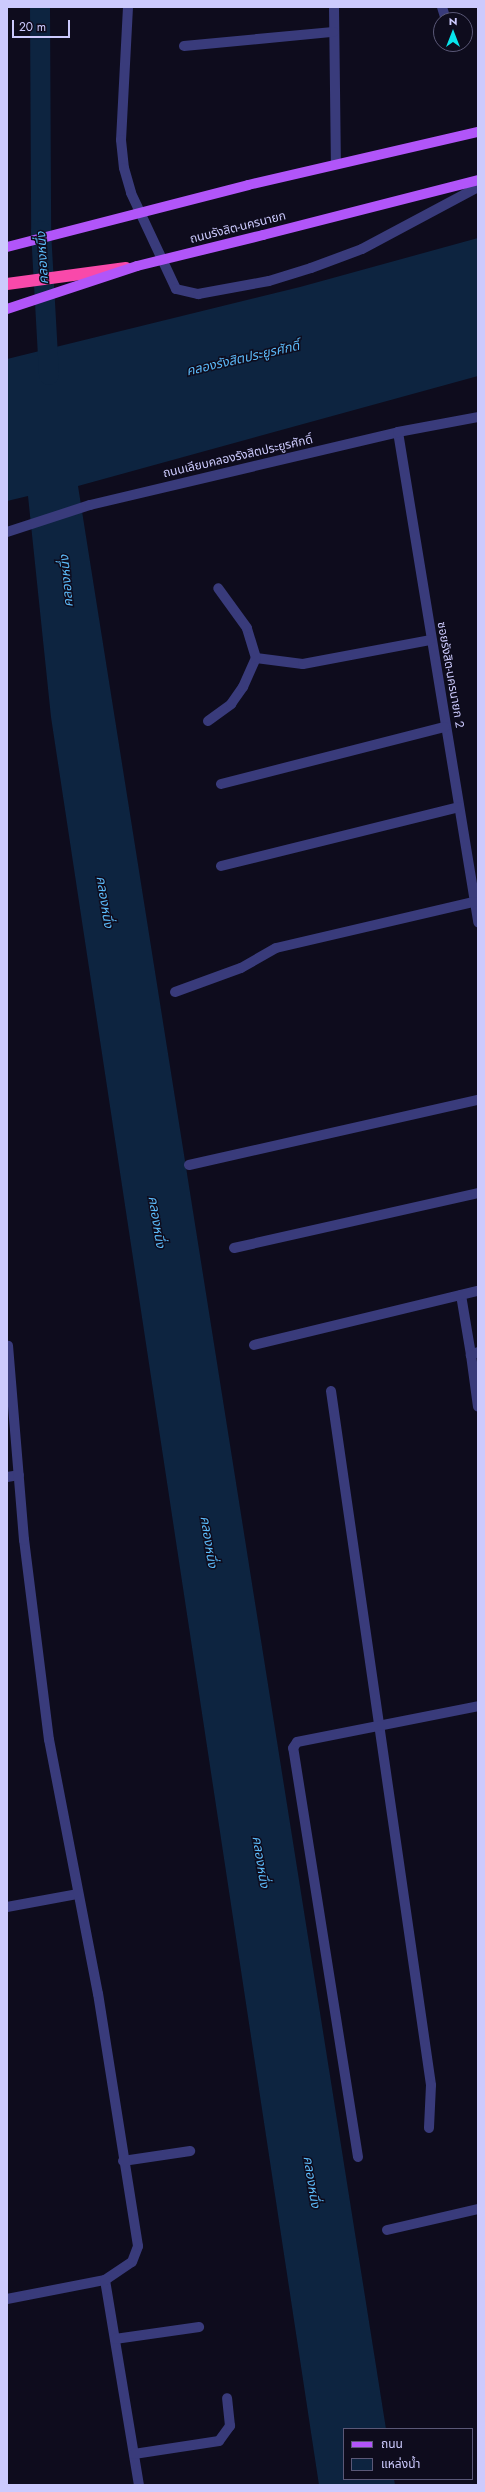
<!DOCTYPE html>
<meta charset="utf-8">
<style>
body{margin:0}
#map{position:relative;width:485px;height:2492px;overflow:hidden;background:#0e0c1d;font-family:Jost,"Noto Sans Thai",sans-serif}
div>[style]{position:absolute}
.water>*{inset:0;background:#0d2440}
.canal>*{height:20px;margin:-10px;padding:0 10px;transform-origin:10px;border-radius:10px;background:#0d2440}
.minor>*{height:10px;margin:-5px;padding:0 5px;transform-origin:5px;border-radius:5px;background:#393b7b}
.major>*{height:10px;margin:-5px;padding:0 5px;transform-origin:5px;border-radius:5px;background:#b155f9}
.highway>*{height:12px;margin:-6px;padding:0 6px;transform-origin:6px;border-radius:6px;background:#f949aa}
.major-bridge>*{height:10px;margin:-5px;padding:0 5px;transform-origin:5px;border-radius:5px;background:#b155f9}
span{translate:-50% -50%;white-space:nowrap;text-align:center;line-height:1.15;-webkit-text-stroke:3px #0e0c1d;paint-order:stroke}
.street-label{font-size:12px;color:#cccafd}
.water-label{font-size:13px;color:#5cbbfa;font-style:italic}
.frame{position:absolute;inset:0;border:8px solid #cccafd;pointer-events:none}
.legend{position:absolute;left:343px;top:2428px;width:130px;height:52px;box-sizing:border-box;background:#0e0c1d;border:1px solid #5a5877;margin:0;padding:5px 7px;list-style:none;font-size:12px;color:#cccafd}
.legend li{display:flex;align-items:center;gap:8px;height:20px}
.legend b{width:20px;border:1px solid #5a5877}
.north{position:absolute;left:433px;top:12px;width:40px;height:40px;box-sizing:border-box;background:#0e0c1d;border:1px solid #5a5877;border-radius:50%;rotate:0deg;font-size:11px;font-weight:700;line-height:16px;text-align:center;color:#cccafd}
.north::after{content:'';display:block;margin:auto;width:14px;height:18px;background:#08e4eb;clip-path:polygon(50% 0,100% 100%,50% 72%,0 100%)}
.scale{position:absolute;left:12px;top:20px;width:58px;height:18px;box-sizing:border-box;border:2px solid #cccafd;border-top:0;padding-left:5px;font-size:12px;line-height:14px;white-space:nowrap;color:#cccafd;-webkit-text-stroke:3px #0e0c1d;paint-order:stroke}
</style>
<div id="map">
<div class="water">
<div style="clip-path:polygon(478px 238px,478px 376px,78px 486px,386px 2429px,344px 2429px,344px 2479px,394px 2479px,395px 2485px,319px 2485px,51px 717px,28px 496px,7px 501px,7px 359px,300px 287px)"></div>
</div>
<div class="canal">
<div style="left:40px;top:7px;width:224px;rotate:89.7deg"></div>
<div style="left:41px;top:231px;width:144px;rotate:86.8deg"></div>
</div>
<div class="minor">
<div style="left:128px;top:7px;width:133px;rotate:93deg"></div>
<div style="left:121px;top:140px;width:28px;rotate:84deg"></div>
<div style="left:124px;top:168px;width:26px;rotate:74deg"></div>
<div style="left:131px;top:193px;width:106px;rotate:64.9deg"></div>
<div style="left:176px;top:289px;width:23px;rotate:13deg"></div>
<div style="left:198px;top:294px;width:72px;rotate:-10.4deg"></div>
<div style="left:269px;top:281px;width:44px;rotate:-17.2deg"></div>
<div style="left:311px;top:268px;width:54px;rotate:-20.4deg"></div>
<div style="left:362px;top:249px;width:132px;rotate:-28.1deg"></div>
<div style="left:334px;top:7px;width:157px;rotate:89.3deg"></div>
<div style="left:442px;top:7px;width:14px;rotate:73deg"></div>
<div style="left:184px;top:46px;width:150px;rotate:-5.4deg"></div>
<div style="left:398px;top:432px;width:497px;rotate:80.7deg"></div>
<div style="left:7px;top:532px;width:87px;rotate:-18deg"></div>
<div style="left:90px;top:505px;width:317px;rotate:-13.3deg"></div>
<div style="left:398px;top:432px;width:81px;rotate:-10.6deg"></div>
<div style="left:256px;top:658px;width:47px;rotate:7.3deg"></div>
<div style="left:303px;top:664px;width:129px;rotate:-10.7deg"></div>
<div style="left:208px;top:721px;width:29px;rotate:-36deg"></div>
<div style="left:231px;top:704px;width:21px;rotate:-55deg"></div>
<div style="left:243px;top:687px;width:32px;rotate:-66deg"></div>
<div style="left:256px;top:658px;width:31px;rotate:-107deg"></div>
<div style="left:247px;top:628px;width:49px;rotate:-125.9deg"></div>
<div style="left:221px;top:784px;width:231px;rotate:-14.3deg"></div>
<div style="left:221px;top:866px;width:245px;rotate:-13.9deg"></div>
<div style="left:175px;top:992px;width:70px;rotate:-20deg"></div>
<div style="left:241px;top:968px;width:40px;rotate:-29.7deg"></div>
<div style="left:276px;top:948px;width:203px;rotate:-13.1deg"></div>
<div style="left:189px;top:1165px;width:296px;rotate:-12.7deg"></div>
<div style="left:234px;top:1248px;width:250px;rotate:-12.7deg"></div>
<div style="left:461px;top:1295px;width:61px;rotate:80.5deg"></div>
<div style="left:254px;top:1345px;width:230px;rotate:-13.6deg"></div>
<div style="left:478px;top:1352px;width:8px;rotate:157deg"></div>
<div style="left:471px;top:1355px;width:52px;rotate:82.3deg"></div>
<div style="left:331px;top:1391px;width:701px;rotate:81.8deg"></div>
<div style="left:431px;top:2085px;width:43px;rotate:92.7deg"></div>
<div style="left:7px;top:1477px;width:12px;rotate:-9deg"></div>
<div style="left:7px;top:1907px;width:71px;rotate:-10.5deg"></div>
<div style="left:358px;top:2157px;width:414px;rotate:-99deg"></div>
<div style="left:293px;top:1748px;width:7px;rotate:-56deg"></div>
<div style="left:297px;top:1742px;width:185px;rotate:-11.2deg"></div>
<div style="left:123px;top:2161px;width:68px;rotate:-8.5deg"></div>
<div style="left:387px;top:2230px;width:93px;rotate:-13deg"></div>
<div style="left:105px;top:2280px;width:208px;rotate:80.6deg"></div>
<div style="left:7px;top:2299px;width:100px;rotate:-11deg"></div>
<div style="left:105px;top:2280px;width:32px;rotate:-34deg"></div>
<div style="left:132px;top:2262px;width:17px;rotate:-69deg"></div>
<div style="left:138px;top:2246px;width:255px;rotate:-99deg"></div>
<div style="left:98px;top:1994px;width:259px;rotate:-100.9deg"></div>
<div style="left:49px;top:1740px;width:202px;rotate:-97.1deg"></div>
<div style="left:24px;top:1540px;width:195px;rotate:-94.7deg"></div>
<div style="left:115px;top:2339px;width:85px;rotate:-8.1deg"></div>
<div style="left:134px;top:2454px;width:86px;rotate:-8.7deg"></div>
<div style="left:219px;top:2441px;width:19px;rotate:-54deg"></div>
<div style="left:230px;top:2426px;width:28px;rotate:-96deg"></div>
</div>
<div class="major">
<div style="left:248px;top:185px;width:236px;rotate:-13deg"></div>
<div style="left:263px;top:235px;width:222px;rotate:-14.3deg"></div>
</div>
<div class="highway">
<div style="left:7px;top:284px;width:120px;rotate:-7.7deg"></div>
</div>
<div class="major-bridge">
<div style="left:7px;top:247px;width:249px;rotate:-14.4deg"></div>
<div style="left:7px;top:309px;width:137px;rotate:-18.3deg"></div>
<div style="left:137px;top:266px;width:130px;rotate:-13.8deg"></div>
</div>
<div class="street-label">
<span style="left:238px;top:228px;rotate:-14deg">ถนนรังสิต-นครนายก</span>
<span style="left:238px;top:457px;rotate:-13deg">ถนนเลียบคลองรังสิตประยูรศักดิ์</span>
<span style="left:450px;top:675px;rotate:80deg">ซอยรังสิต-นครนายก 2</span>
</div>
<div class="water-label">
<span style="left:43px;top:258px;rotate:-93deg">คลองหนึ่ง</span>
<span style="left:243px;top:359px;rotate:-13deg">คลองรังสิตประยูรศักดิ์</span>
<span style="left:67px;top:581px;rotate:-95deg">คลองหนึ่ง</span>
<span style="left:104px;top:902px;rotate:81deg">คลองหนึ่ง</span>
<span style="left:156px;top:1222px;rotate:81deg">คลองหนึ่ง</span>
<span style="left:208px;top:1542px;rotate:81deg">คลองหนึ่ง</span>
<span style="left:260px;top:1862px;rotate:81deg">คลองหนึ่ง</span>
<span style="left:311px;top:2182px;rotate:81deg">คลองหนึ่ง</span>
</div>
<div class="frame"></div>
<ul class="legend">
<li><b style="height:5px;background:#b155f9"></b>ถนน</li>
<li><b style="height:11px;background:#0d2440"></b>แหล่งน้ำ</li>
</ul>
<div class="north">N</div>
<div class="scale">20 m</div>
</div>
